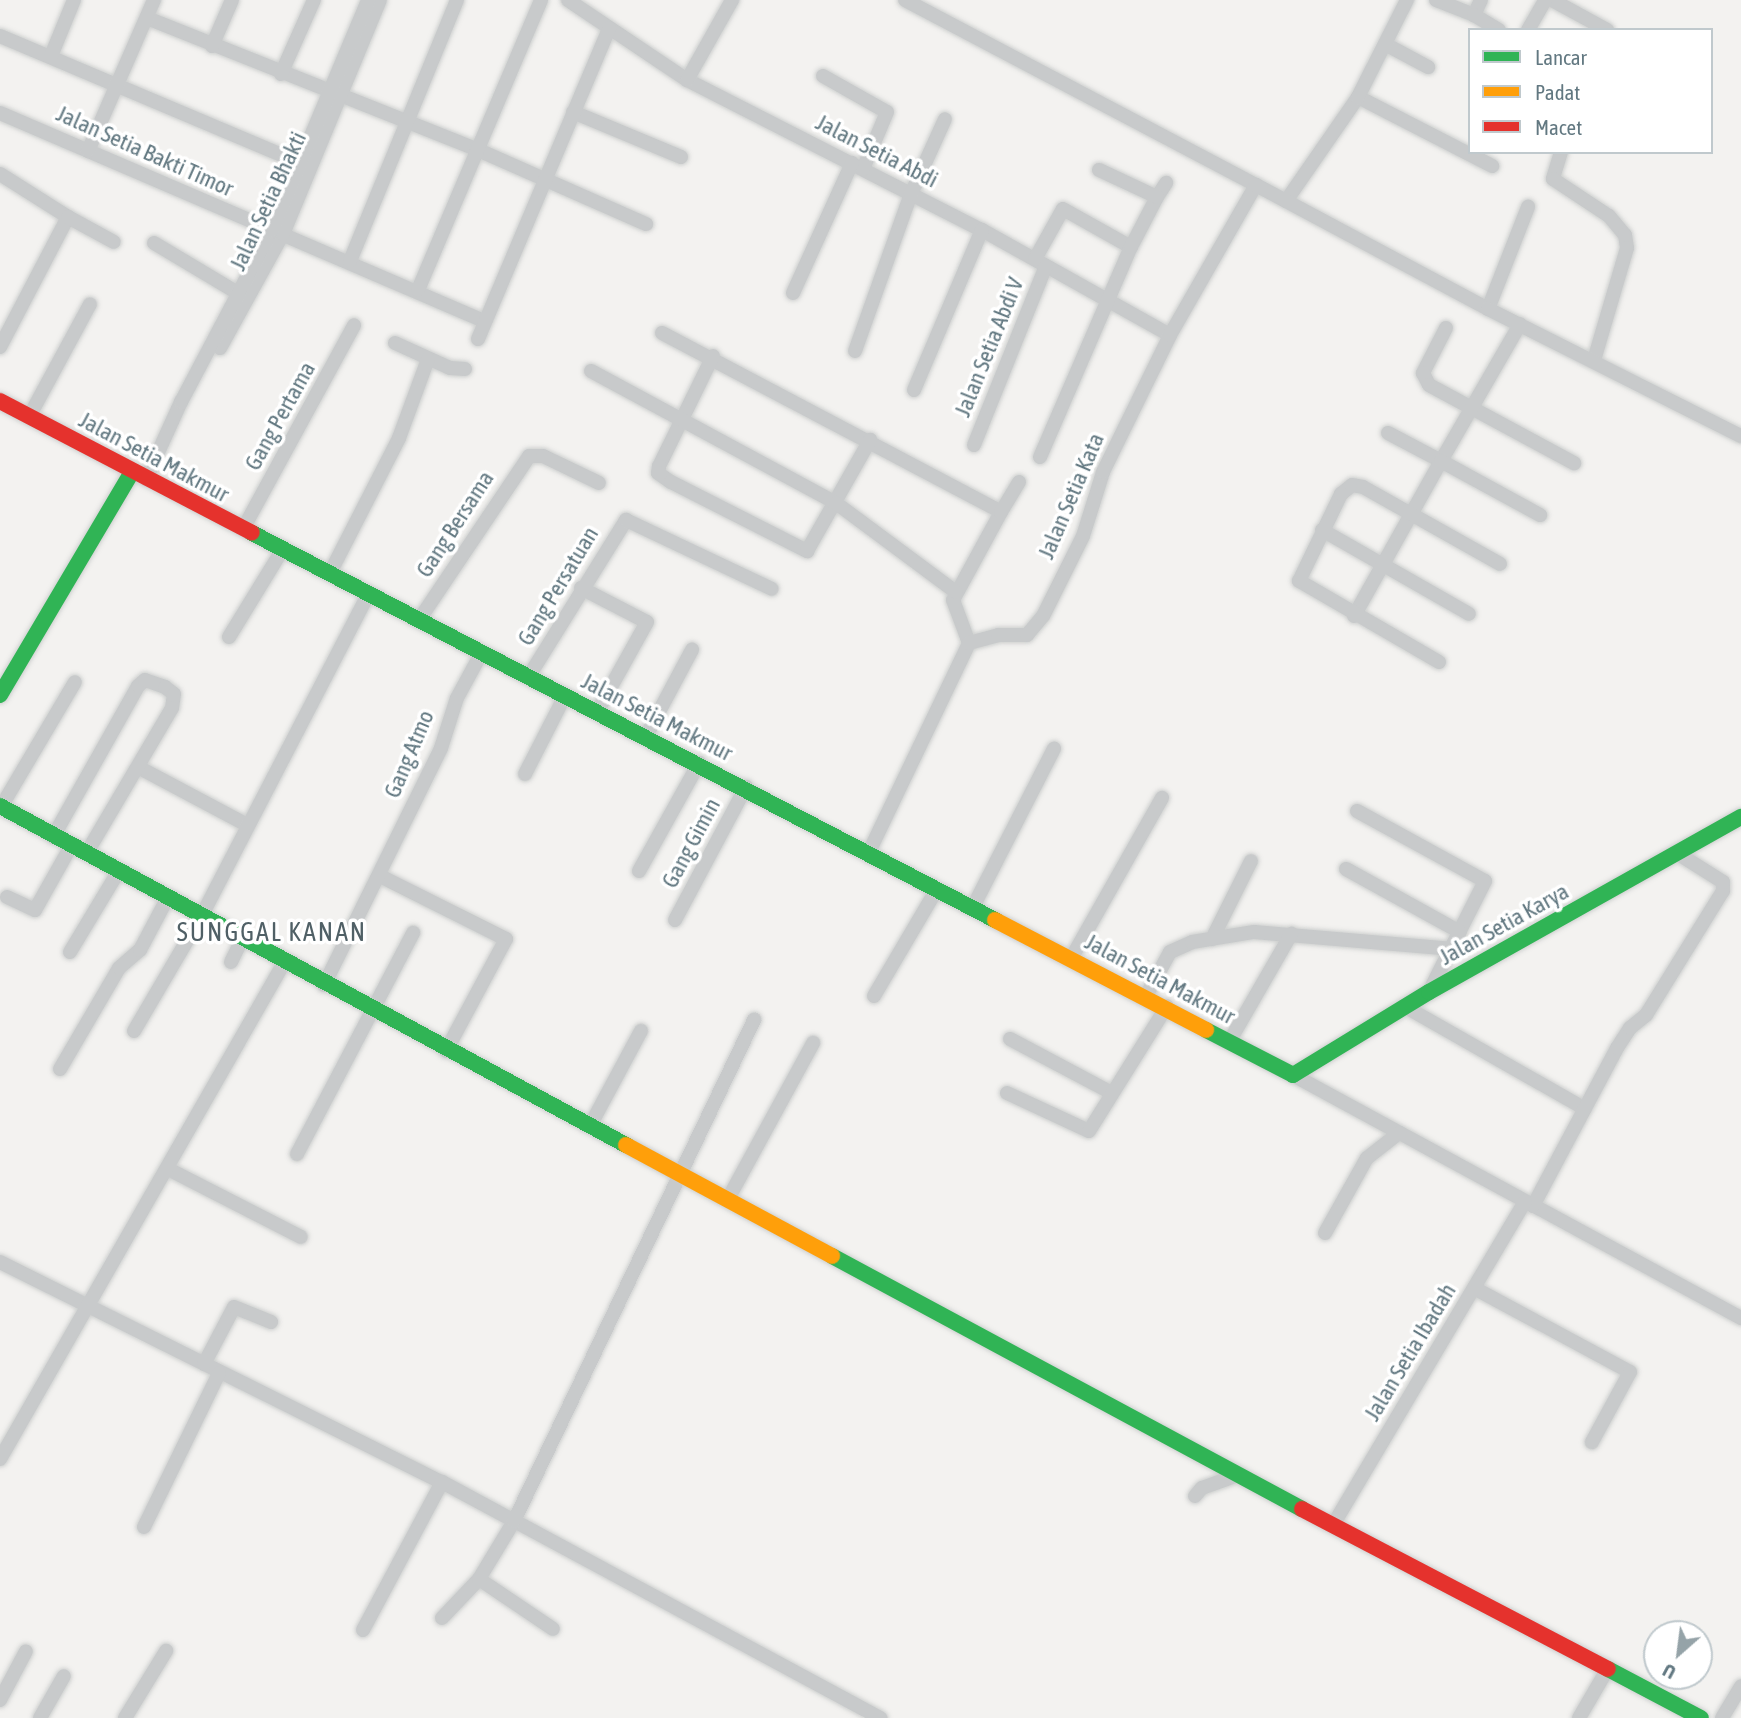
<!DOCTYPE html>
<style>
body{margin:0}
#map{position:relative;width:1741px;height:1718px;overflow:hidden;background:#f3f2f0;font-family:"Asap Condensed",sans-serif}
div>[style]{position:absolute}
.roads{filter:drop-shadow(0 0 2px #ced0cf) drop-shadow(0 0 2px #ced0cf)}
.street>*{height:14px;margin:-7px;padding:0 7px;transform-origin:7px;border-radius:7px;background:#c8cacb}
.fast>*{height:16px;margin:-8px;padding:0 8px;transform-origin:8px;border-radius:8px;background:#30b455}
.slow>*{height:16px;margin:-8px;padding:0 8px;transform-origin:8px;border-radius:8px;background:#ff9f0a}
.jam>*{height:16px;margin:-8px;padding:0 8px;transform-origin:8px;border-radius:8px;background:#e5322d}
span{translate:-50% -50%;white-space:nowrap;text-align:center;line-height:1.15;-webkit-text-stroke:7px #fff;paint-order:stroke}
.street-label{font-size:23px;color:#627881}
.quarter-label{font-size:26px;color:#506066;letter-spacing:2px}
.legend{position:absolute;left:1468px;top:28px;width:245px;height:126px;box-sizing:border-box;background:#fff;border:2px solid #c0c9cd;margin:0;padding:9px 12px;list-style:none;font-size:21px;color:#627881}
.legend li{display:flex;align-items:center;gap:14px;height:35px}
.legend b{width:35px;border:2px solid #c0c9cd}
.north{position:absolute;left:1643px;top:1620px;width:70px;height:70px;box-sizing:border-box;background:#fff;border:2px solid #c0c9cd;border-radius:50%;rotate:208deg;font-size:19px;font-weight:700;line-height:28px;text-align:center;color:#627881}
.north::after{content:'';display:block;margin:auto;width:24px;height:32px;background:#95a3a8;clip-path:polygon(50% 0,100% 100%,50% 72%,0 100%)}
</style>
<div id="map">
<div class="roads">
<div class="street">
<div style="left:568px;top:0;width:143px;rotate:33.9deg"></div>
<div style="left:687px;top:80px;width:331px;rotate:27deg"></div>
<div style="left:982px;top:230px;width:215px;rotate:29.2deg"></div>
<div style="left:905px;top:0;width:397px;rotate:27.8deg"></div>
<div style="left:1436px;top:0;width:41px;rotate:21.5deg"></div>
<div style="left:1481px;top:0;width:17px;rotate:115deg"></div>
<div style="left:1474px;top:15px;width:29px;rotate:31deg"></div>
<div style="left:1552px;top:0;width:63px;rotate:28.6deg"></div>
<div style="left:147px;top:18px;width:354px;rotate:21.7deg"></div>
<div style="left:476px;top:149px;width:186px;rotate:23.8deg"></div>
<div style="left:1528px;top:30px;width:34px;rotate:-60deg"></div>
<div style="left:0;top:36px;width:334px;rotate:22.9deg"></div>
<div style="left:1385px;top:44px;width:49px;rotate:28.1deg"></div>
<div style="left:212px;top:46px;width:50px;rotate:-66.5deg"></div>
<div style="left:51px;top:56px;width:61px;rotate:-67.7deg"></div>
<div style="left:281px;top:74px;width:81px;rotate:-66deg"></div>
<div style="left:823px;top:76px;width:73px;rotate:29.4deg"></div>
<div style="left:887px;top:112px;width:62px;rotate:112.8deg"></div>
<div style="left:687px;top:80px;width:92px;rotate:-60.6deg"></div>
<div style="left:1358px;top:97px;width:151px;rotate:27.2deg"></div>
<div style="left:573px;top:112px;width:117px;rotate:22.6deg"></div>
<div style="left:0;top:113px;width:527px;rotate:23.26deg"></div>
<div style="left:88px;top:151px;width:165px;rotate:-66.4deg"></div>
<div style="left:1561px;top:152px;width:28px;rotate:107deg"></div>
<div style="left:1553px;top:179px;width:67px;rotate:33.5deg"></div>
<div style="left:1609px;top:216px;width:25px;rotate:50deg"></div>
<div style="left:1625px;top:235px;width:13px;rotate:81deg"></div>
<div style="left:1627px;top:248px;width:117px;rotate:106.4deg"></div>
<div style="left:0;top:174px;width:80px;rotate:32.3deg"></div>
<div style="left:1157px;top:197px;width:17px;rotate:-57deg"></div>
<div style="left:1286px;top:201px;width:126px;rotate:-55.3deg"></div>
<div style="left:1358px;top:97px;width:109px;rotate:-63.2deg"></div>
<div style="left:154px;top:243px;width:98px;rotate:30.8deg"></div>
<div style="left:1035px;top:259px;width:57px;rotate:-60.8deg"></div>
<div style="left:1063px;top:209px;width:78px;rotate:29.2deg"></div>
<div style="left:350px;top:261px;width:282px;rotate:-67.7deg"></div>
<div style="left:418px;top:290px;width:315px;rotate:-67deg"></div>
<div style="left:793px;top:293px;width:143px;rotate:-65.6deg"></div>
<div style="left:1488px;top:309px;width:110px;rotate:-68.6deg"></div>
<div style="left:1446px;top:328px;width:51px;rotate:117.1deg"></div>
<div style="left:1423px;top:373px;width:13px;rotate:63deg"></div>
<div style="left:1429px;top:385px;width:165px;rotate:28.3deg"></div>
<div style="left:662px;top:333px;width:383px;rotate:27.8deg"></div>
<div style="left:1001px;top:512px;width:100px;rotate:118.6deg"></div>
<div style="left:953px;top:600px;width:46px;rotate:69.6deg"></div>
<div style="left:478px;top:339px;width:337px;rotate:-67.1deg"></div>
<div style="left:395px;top:343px;width:60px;rotate:24.4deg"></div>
<div style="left:450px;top:368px;width:15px;rotate:4deg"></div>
<div style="left:0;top:347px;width:147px;rotate:-62.4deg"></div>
<div style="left:68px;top:217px;width:52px;rotate:28.5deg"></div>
<div style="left:220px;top:348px;width:130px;rotate:-61.1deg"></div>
<div style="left:283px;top:234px;width:253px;rotate:-67.5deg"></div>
<div style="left:855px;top:351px;width:167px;rotate:-70.4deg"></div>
<div style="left:911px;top:194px;width:82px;rotate:-65.6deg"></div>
<div style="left:713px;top:356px;width:123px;rotate:116.1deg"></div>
<div style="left:659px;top:466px;width:7px;rotate:98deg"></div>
<div style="left:658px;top:473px;width:16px;rotate:35deg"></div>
<div style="left:671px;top:482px;width:153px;rotate:26.9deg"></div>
<div style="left:807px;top:551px;width:128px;rotate:-60.4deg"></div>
<div style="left:591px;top:371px;width:278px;rotate:28.3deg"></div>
<div style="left:836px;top:503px;width:149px;rotate:36.6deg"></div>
<div style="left:914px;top:390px;width:174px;rotate:-67deg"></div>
<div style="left:29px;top:417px;width:128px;rotate:-61.6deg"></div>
<div style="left:1388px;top:433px;width:60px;rotate:27.8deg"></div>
<div style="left:1441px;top:461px;width:158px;rotate:-60deg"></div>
<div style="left:974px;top:445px;width:193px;rotate:-68.1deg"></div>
<div style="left:1040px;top:457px;width:229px;rotate:-66.6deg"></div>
<div style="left:1131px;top:247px;width:56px;rotate:-62.5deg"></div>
<div style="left:1157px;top:197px;width:64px;rotate:-155deg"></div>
<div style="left:146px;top:479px;width:85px;rotate:-65.6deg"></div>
<div style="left:181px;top:402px;width:193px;rotate:-62.2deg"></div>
<div style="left:271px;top:231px;width:251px;rotate:-67.2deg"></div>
<div style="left:1001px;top:512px;width:35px;rotate:-59deg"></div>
<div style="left:243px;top:529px;width:232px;rotate:-61.4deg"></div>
<div style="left:1322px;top:530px;width:169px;rotate:29.7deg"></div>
<div style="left:330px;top:573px;width:152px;rotate:-62.9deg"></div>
<div style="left:399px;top:438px;width:84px;rotate:-69.8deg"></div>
<div style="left:581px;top:588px;width:74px;rotate:27.3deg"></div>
<div style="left:647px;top:622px;width:103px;rotate:119.1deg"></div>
<div style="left:1354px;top:616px;width:178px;rotate:-60.7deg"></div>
<div style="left:1441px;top:461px;width:113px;rotate:28.6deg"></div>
<div style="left:419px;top:620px;width:197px;rotate:-56.1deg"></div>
<div style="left:529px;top:456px;width:14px"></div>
<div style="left:543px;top:456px;width:62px;rotate:25.7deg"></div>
<div style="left:229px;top:637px;width:103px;rotate:-58.5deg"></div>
<div style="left:1439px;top:662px;width:162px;rotate:-149.9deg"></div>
<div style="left:1299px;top:581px;width:97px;rotate:-64.2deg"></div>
<div style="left:1341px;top:494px;width:14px;rotate:-39deg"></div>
<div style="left:1352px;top:485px;width:11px;rotate:10deg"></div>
<div style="left:1363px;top:487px;width:157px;rotate:29.3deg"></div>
<div style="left:529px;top:676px;width:184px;rotate:-58.1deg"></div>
<div style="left:626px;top:520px;width:161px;rotate:25.3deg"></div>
<div style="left:646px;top:736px;width:98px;rotate:-61.9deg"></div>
<div style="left:138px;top:767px;width:123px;rotate:28deg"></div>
<div style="left:525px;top:774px;width:88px;rotate:-62.9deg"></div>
<div style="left:1px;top:807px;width:145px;rotate:-59.4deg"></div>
<div style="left:1357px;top:811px;width:146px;rotate:28.7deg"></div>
<div style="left:1485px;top:881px;width:122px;rotate:116.8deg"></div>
<div style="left:53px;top:837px;width:173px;rotate:-60.6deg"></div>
<div style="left:138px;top:686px;width:9px;rotate:-41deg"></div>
<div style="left:145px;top:680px;width:21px;rotate:19deg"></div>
<div style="left:165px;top:687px;width:11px;rotate:38deg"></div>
<div style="left:174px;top:694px;width:14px;rotate:98deg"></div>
<div style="left:172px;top:708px;width:169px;rotate:120.5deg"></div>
<div style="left:868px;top:854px;width:234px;rotate:-64.4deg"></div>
<div style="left:969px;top:643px;width:30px;rotate:-15deg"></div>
<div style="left:998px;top:635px;width:29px"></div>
<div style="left:1027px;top:635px;width:25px;rotate:-50deg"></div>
<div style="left:1043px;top:616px;width:89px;rotate:-63.4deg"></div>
<div style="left:1083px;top:536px;width:67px;rotate:-72.6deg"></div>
<div style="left:1103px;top:472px;width:153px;rotate:-63.9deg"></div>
<div style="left:1170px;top:335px;width:173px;rotate:-60.2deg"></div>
<div style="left:1256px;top:185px;width:263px;rotate:28.1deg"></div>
<div style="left:1488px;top:309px;width:283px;rotate:26.7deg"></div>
<div style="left:1346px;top:869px;width:130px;rotate:28.9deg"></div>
<div style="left:639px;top:871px;width:124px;rotate:-60.9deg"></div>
<div style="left:380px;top:876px;width:141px;rotate:26.6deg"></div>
<div style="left:506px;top:939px;width:127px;rotate:118.2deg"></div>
<div style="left:7px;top:897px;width:31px;rotate:25deg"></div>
<div style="left:35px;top:910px;width:73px;rotate:-60.6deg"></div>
<div style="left:973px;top:907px;width:178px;rotate:-62.9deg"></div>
<div style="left:675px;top:920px;width:151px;rotate:-61.9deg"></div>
<div style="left:1212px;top:939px;width:87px;rotate:-63.4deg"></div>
<div style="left:70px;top:952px;width:93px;rotate:-59deg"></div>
<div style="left:1072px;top:957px;width:183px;rotate:-60.5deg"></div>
<div style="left:231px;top:962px;width:25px;rotate:-64deg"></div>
<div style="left:324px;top:985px;width:264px;rotate:-63.7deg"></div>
<div style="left:441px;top:748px;width:52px;rotate:-72.3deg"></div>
<div style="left:457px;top:698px;width:52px;rotate:-61.5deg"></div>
<div style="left:874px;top:996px;width:124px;rotate:-59.5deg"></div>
<div style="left:1146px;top:996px;width:50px;rotate:-61.4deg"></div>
<div style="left:1170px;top:952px;width:24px;rotate:-24deg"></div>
<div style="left:1192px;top:942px;width:63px;rotate:-9.2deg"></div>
<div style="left:1254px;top:932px;width:200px;rotate:4.9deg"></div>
<div style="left:1404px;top:1006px;width:208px;rotate:29.6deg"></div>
<div style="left:134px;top:1031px;width:132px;rotate:-59.6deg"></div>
<div style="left:201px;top:917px;width:365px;rotate:-62.6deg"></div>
<div style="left:1010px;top:1039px;width:115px;rotate:27.9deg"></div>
<div style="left:1229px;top:1042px;width:125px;rotate:-60.1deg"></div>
<div style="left:60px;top:1069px;width:117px;rotate:-59.7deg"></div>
<div style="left:119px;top:968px;width:28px;rotate:-41deg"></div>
<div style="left:140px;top:950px;width:58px;rotate:-62.1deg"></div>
<div style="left:1293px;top:1075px;width:510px;rotate:28.48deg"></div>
<div style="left:1007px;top:1093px;width:90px;rotate:24.9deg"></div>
<div style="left:1089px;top:1131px;width:147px;rotate:-58deg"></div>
<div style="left:590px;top:1126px;width:108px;rotate:-61.8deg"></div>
<div style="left:297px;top:1154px;width:250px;rotate:-62.3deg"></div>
<div style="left:168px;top:1169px;width:149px;rotate:27.1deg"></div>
<div style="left:728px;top:1199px;width:178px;rotate:-61.4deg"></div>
<div style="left:1533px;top:1206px;width:179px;rotate:-62deg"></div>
<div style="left:1617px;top:1048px;width:24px;rotate:-57deg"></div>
<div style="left:1630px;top:1028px;width:21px;rotate:-39deg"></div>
<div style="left:1646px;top:1015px;width:146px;rotate:-58.2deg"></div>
<div style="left:1723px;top:891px;width:9px;rotate:-90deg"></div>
<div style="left:1723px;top:882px;width:54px;rotate:-147.8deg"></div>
<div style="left:1325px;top:1233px;width:86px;rotate:-60.8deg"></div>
<div style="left:1367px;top:1158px;width:41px;rotate:-38deg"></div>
<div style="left:0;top:1262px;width:494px;rotate:26.5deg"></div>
<div style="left:442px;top:1482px;width:498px;rotate:28.3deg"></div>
<div style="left:1474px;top:1288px;width:177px;rotate:28.3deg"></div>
<div style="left:1630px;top:1372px;width:80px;rotate:118.5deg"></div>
<div style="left:204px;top:1364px;width:64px;rotate:-62.2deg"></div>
<div style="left:234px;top:1307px;width:40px;rotate:22deg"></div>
<div style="left:0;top:1459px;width:572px;rotate:-60.21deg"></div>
<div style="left:1195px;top:1496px;width:11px;rotate:-49deg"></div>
<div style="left:1202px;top:1488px;width:37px;rotate:-20deg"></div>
<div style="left:1333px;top:1525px;width:376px;rotate:-59.3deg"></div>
<div style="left:144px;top:1527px;width:171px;rotate:-64deg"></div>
<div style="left:479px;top:1579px;width:89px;rotate:34deg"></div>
<div style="left:442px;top:1618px;width:54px;rotate:-46.5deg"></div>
<div style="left:479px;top:1579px;width:68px;rotate:-58.9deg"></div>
<div style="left:514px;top:1521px;width:556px;rotate:-64.4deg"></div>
<div style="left:363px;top:1630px;width:168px;rotate:-61.9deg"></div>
<div style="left:0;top:1700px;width:55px;rotate:-62deg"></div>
<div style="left:40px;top:1718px;width:48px;rotate:-60.3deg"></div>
<div style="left:125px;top:1718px;width:79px;rotate:-58.5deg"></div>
<div style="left:1579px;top:1718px;width:56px;rotate:-59.7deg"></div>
<div style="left:1722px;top:1718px;width:37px;rotate:-59deg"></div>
</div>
<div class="fast">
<div style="left:252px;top:533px;width:838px;rotate:27.51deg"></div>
<div style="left:0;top:695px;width:259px;rotate:-59.4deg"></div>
<div style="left:0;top:806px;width:712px;rotate:28.44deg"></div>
<div style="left:1206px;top:1030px;width:98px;rotate:27.3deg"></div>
<div style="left:1293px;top:1075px;width:159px;rotate:-31.4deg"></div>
<div style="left:1429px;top:992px;width:358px;rotate:-29.3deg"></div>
<div style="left:832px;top:1256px;width:534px;rotate:28.29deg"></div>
<div style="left:1608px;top:1669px;width:105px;rotate:27.8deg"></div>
</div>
<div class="slow">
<div style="left:995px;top:920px;width:238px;rotate:27.5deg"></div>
<div style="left:626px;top:1145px;width:234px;rotate:28.3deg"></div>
</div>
<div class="jam">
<div style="left:0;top:401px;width:284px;rotate:27.6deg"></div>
<div style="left:1302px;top:1509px;width:345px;rotate:27.6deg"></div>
</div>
</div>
<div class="street-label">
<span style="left:145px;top:151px;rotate:24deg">Jalan Setia Bakti Timor</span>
<span style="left:877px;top:151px;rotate:27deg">Jalan Setia Abdi</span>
<span style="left:268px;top:201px;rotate:-65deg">Jalan Setia Bhakti</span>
<span style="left:989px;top:347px;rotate:-68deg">Jalan Setia Abdi V</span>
<span style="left:280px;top:416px;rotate:-61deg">Gang Pertama</span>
<span style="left:154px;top:457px;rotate:28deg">Jalan Setia Makmur</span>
<span style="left:1071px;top:496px;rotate:-67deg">Jalan Setia Kata</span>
<span style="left:455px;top:524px;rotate:-57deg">Gang Bersama</span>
<span style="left:558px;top:586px;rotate:-59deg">Gang Persatuan</span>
<span style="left:657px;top:717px;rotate:27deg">Jalan Setia Makmur</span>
<span style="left:409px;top:754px;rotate:-67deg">Gang Atmo</span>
<span style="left:691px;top:843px;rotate:-62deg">Gang Gimin</span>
<span style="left:1504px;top:924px;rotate:-29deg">Jalan Setia Karya</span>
<span style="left:1160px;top:979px;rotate:28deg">Jalan Setia Makmur</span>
<span style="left:1410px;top:1352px;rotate:-59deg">Jalan Setia Ibadah</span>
</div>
<div class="quarter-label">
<span style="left:272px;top:933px">SUNGGAL KANAN</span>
</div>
<ul class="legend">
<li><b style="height:9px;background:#30b455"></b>Lancar</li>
<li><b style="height:9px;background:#ff9f0a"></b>Padat</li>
<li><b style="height:9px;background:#e5322d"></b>Macet</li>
</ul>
<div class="north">U</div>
</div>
